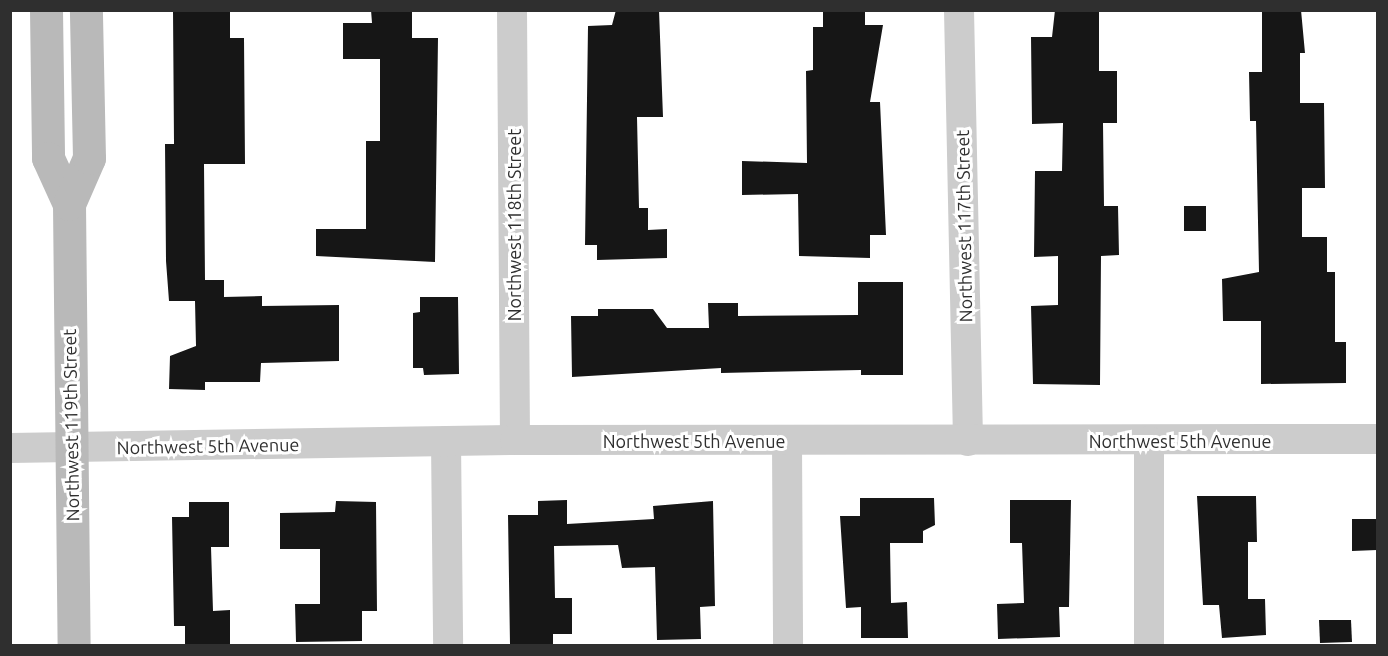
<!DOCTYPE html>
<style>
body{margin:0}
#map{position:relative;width:1388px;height:656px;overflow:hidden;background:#fff;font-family:Ubuntu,sans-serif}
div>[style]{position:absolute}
.building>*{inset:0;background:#161616}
.minor>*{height:30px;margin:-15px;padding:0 15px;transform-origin:15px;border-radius:15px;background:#ccc}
.secondary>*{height:33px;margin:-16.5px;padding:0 16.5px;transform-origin:16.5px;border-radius:16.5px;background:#b9b9b9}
span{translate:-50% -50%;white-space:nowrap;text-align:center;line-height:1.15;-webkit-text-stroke:6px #fff;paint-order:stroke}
.street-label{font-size:18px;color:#2f2f2f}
.frame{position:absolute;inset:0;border:12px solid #2f2f2f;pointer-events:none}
</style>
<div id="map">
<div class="building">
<div style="clip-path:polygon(173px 10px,230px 10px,230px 38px,244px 38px,245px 164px,204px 164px,205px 280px,224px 280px,224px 297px,262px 296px,262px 306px,339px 305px,339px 361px,261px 363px,260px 382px,205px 382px,205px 390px,169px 389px,170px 356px,196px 346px,195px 301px,169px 301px,166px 261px,165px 144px,174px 144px)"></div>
<div style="clip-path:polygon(371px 10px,412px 10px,412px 38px,438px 38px,435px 262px,316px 256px,316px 229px,366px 229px,366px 141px,380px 141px,380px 59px,343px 59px,343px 23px,372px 23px)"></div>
<div style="clip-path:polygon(616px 10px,659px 10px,663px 117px,637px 117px,639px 208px,648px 208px,648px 230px,667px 229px,667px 258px,597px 260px,597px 245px,585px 245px,588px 26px,612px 25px)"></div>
<div style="clip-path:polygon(823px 10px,865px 10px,865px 25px,883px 25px,870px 102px,880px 102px,886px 235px,870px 235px,870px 258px,799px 256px,798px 194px,742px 195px,742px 161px,807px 163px,806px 71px,813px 70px,813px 27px,823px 27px)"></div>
<div style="clip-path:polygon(1055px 10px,1099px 10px,1099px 71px,1117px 71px,1117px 123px,1103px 123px,1104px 206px,1118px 206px,1119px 255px,1101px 256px,1100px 385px,1033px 384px,1031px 306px,1058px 305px,1058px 256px,1034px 257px,1035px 171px,1062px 171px,1063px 123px,1032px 124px,1031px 37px,1052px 37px)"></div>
<div style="clip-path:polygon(1262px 10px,1301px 10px,1305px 53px,1300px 53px,1300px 103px,1324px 103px,1325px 188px,1302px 188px,1302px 237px,1327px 237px,1327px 272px,1335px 272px,1335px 342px,1346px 342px,1346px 383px,1261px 384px,1261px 321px,1223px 321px,1222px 279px,1259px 272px,1256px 121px,1250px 121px,1249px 72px,1262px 72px)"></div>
<div style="clip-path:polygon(1184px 206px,1206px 206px,1206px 231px,1184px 231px)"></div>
<div style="clip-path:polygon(858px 282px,903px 282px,903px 375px,861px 375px,861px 370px,721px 373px,721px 368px,572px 377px,571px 316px,598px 316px,598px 309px,653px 309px,667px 328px,709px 328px,708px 303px,738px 303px,738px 316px,858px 315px)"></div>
<div style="clip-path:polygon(420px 297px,458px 297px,459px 374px,424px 375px,423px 368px,413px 368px,413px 313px,420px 312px)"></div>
<div style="clip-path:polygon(1197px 496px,1256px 496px,1257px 542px,1248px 542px,1248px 599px,1265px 599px,1266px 635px,1222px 638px,1219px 605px,1203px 605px)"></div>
<div style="clip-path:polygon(860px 498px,934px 498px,935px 525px,923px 531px,923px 543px,890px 543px,891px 603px,907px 602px,908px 638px,861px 638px,861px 607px,846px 608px,840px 516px,860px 516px)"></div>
<div style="clip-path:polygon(567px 500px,567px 524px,654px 519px,653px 506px,713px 501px,715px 606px,700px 607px,701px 639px,657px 640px,655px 567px,622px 568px,618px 545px,554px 546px,555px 598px,572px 598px,572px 634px,553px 634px,553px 645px,510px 645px,508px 515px,538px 515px,538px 501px)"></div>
<div style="clip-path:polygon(1010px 500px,1071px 500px,1069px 607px,1059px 607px,1060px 637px,998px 639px,997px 604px,1024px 603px,1022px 543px,1010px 543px)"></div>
<div style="clip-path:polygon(336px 501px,376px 502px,377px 611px,362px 611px,362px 641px,296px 642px,295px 604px,320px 604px,320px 549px,280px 549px,280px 513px,335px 512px)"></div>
<div style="clip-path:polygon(189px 502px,229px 502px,229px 547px,211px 547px,213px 611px,230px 610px,230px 644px,185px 645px,185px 626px,174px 626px,172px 517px,189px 517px)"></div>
<div style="clip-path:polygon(1352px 519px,1377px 519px,1377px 550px,1352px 551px)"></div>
<div style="clip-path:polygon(1319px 620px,1351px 620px,1352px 642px,1320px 643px)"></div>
</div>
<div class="minor">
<div style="left:512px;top:10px;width:430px;rotate:89.6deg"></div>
<div style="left:959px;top:10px;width:431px;rotate:88.8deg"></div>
<div style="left:446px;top:441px;width:205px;rotate:89.4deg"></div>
<div style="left:787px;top:442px;width:204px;rotate:89.7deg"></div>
<div style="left:10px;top:448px;width:505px;rotate:-0.91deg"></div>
<div style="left:515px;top:440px;width:863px;rotate:-0.07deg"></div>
<div style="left:1149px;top:646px;width:205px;rotate:-90deg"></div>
</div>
<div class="secondary">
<div style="left:46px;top:10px;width:148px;rotate:89.2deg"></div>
<div style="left:48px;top:158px;width:51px;rotate:65.5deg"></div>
<div style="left:69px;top:204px;width:442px;rotate:89.4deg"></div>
<div style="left:69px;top:204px;width:50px;rotate:-66.5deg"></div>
<div style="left:89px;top:158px;width:148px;rotate:-91.2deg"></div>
</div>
<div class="street-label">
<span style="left:514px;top:225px;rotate:-90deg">Northwest 118th Street</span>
<span style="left:964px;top:226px;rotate:-91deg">Northwest 117th Street</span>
<span style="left:71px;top:425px;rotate:-91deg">Northwest 119th Street</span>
<span style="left:694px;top:441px">Northwest 5th Avenue</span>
<span style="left:1180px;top:441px">Northwest 5th Avenue</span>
<span style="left:208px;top:446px;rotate:-1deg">Northwest 5th Avenue</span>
</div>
<div class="frame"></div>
</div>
